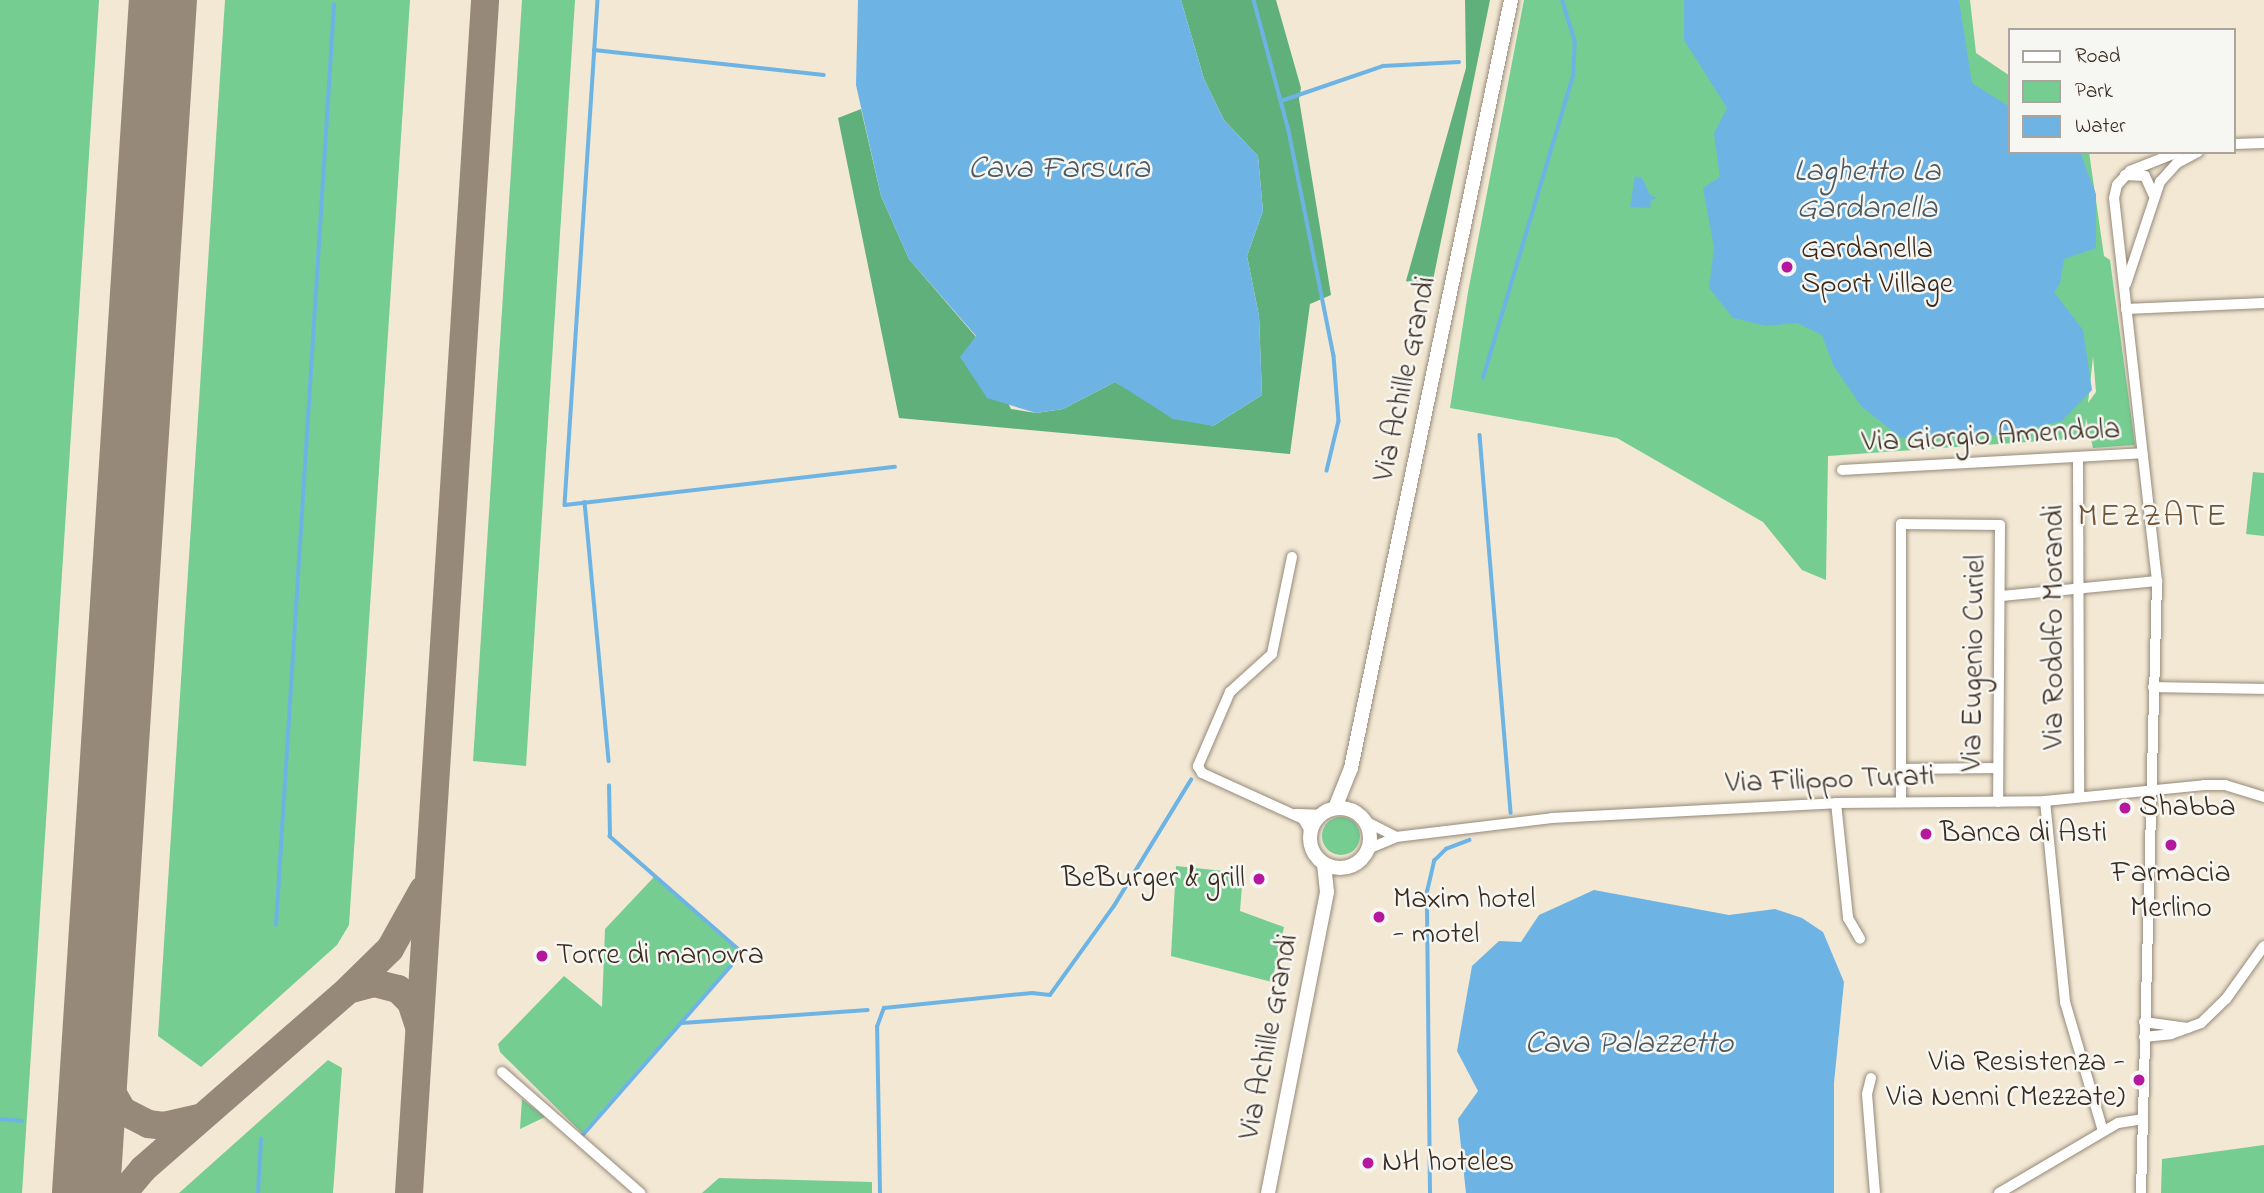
<!DOCTYPE html>
<style>
body{margin:0}
#map{position:relative;width:2264px;height:1193px;overflow:hidden;background:#f2e8d4;font-family:"Indie Flower",sans-serif}
div>[style]{position:absolute}
.green>*{inset:0;background:#75cd92}
.round{border-radius:50%}
.forest>*{inset:0;background:#60b07c}
.water>*{inset:0;background:#6db4e5}
.stream>*{height:3.5px;margin:-1.75px;padding:0 1.75px;transform-origin:1.75px;border-radius:1.75px;background:#6db4e5}
.taxiway>*{height:28px;margin:-14px;padding:0 14px;transform-origin:14px;border-radius:14px;background:#968979}
.runway>*{height:68px;margin:-34px;padding:0 34px;transform-origin:34px;border-radius:34px;background:#968979}
.roads{filter:drop-shadow(0 0 2px #968979) drop-shadow(0 0 2px #968979)}
.minor>*{height:10px;margin:-5px;padding:0 5px;transform-origin:5px;border-radius:5px;background:#fff}
.secondary>*{height:14px;margin:-7px;padding:0 7px;transform-origin:7px;border-radius:7px;background:#fff}
.secondary>.ring{margin:-7px;padding:0;box-sizing:content-box;background:none;border:14px solid #fff;border-radius:50%}
.dots>*{width:19px;height:19px;translate:-50% -50%;box-sizing:border-box;border:4px solid #f6f6f2;border-radius:50%}
span{translate:-50% -50%;white-space:nowrap;text-align:center;line-height:1.15;-webkit-text-stroke:5px #f6f6f2;paint-order:stroke}
.poi-label{font-size:30px;color:#3b2a1e}
.left{translate:0 -50%;text-align:left}
.right{translate:-100% -50%;text-align:right}
.street-label{font-size:30px;color:#3b2a1e}
.water-label{font-size:32px;color:#4c5a64;font-style:italic}
.quarter-label{font-size:33px;color:#725434;letter-spacing:2px}
.legend{position:absolute;left:2008px;top:28px;width:228px;height:126px;box-sizing:border-box;background:#f6f6f2;border:2px solid #aba49d;margin:0;padding:9px 12px;list-style:none;font-size:21px;color:#3b2a1e}
.legend li{display:flex;align-items:center;gap:14px;height:35px}
.legend b{width:35px;border:2px solid #aba49d}
</style>
<div id="map">
<div class="green">
<div style="clip-path:polygon(0 0,99px 0,22px 1193px,0 1193px)"></div>
<div style="clip-path:polygon(225px 0,410px 0,349px 925px,337px 945px,201px 1067px,158px 1036px)"></div>
<div style="clip-path:polygon(522px 0,575px 0,526px 766px,473px 761px)"></div>
<div style="clip-path:polygon(evenodd,1524px 0,1970px 0,1976px 53px,2010px 76px,2010px 152px,2089px 152px,2104px 256px,2110px 260px,2135px 445px,2093px 448px,2086px 418px,2084px 438px,1828px 456px,1826px 580px,1802px 570px,1763px 522px,1617px 438px,1450px 408px,1468px 292px,1524px 0,2093px 356px,2096px 392px,2088px 403px,2093px 357px,2093px 356px)"></div>
<div style="clip-path:polygon(2253px 472px,2264px 473px,2264px 536px,2246px 534px)"></div>
<div class="round" style="left:1322px;top:817px;width:38px;height:38px"></div>
<div style="clip-path:polygon(1176px 866px,1243px 873px,1240px 911px,1284px 927px,1272px 982px,1171px 956px)"></div>
<div style="clip-path:polygon(654px 877px,740px 953px,582px 1133px,500px 1052px,498px 1044px,564px 976px,602px 1007px,605px 929px)"></div>
<div style="clip-path:polygon(328px 1060px,342px 1068px,333px 1193px,179px 1193px)"></div>
<div style="clip-path:polygon(522px 1099px,545px 1117px,520px 1129px)"></div>
<div style="clip-path:polygon(2264px 1145px,2264px 1193px,2161px 1193px,2162px 1159px)"></div>
<div style="clip-path:polygon(719px 1178px,872px 1182px,872px 1193px,702px 1193px)"></div>
</div>
<div class="forest">
<div style="clip-path:polygon(1181px 0,1276px 0,1301px 88px,1299px 99px,1331px 295px,1310px 304px,1290px 454px,899px 418px,838px 118px,861px 109px,881px 196px,909px 259px,976px 337px,1011px 409px,1036px 413px,1063px 409px,1115px 382px,1144px 398px,1213px 426px,1262px 395px,1259px 316px,1247px 256px,1263px 211px,1258px 156px,1224px 120px,1204px 79px)"></div>
<div style="clip-path:polygon(1465px 0,1490px 0,1431px 290px,1406px 281px,1466px 68px)"></div>
</div>
<div class="water">
<div style="clip-path:polygon(858px 0,1181px 0,1204px 79px,1224px 120px,1258px 156px,1263px 211px,1247px 256px,1259px 316px,1262px 395px,1213px 426px,1173px 419px,1115px 382px,1063px 409px,1036px 413px,987px 398px,960px 357px,976px 336px,909px 259px,881px 196px,856px 85px)"></div>
<div style="clip-path:polygon(1684px 0,1959px 0,1972px 83px,2010px 107px,2010px 152px,2080px 152px,2096px 194px,2096px 248px,2064px 259px,2060px 284px,2054px 292px,2083px 330px,2092px 390px,2062px 421px,2005px 435px,1901px 438px,1861px 406px,1833px 365px,1822px 335px,1797px 323px,1766px 326px,1733px 318px,1709px 288px,1714px 248px,1703px 188px,1720px 177px,1714px 133px,1727px 108px,1684px 40px)"></div>
<div style="clip-path:polygon(1635px 176px,1642px 178px,1650px 195px,1657px 198px,1651px 200px,1650px 208px,1630px 207px)"></div>
<div style="clip-path:polygon(1594px 890px,1729px 915px,1775px 909px,1802px 918px,1823px 932px,1844px 982px,1834px 1083px,1834px 1193px,1466px 1193px,1458px 1119px,1478px 1091px,1457px 1051px,1472px 966px,1499px 941px,1521px 942px,1539px 915px)"></div>
</div>
<div class="stream">
<div style="left:598px;top:0;width:506px;rotate:93.74deg"></div>
<div style="left:565px;top:505px;width:332px;rotate:-6.6deg"></div>
<div style="left:1254px;top:0;width:136px;rotate:75deg"></div>
<div style="left:1289px;top:131px;width:229px;rotate:78.7deg"></div>
<div style="left:1334px;top:356px;width:65px;rotate:85.6deg"></div>
<div style="left:1339px;top:421px;width:51px;rotate:103.5deg"></div>
<div style="left:594px;top:50px;width:231px;rotate:6.2deg"></div>
<div style="left:1281px;top:101px;width:108px;rotate:-18.9deg"></div>
<div style="left:1383px;top:66px;width:76px;rotate:-3deg"></div>
<div style="left:1483px;top:378px;width:315px;rotate:-73.4deg"></div>
<div style="left:1573px;top:76px;width:33px;rotate:-87deg"></div>
<div style="left:1575px;top:43px;width:45px;rotate:-106.8deg"></div>
<div style="left:1480px;top:435px;width:379px;rotate:85.3deg"></div>
<div style="left:585px;top:502px;width:260px;rotate:84.7deg"></div>
<div style="left:276px;top:925px;width:922px;rotate:-86.39deg"></div>
<div style="left:682px;top:1023px;width:186px;rotate:-4deg"></div>
<div style="left:0;top:1119px;width:22px;rotate:5deg"></div>
<div style="left:582px;top:1136px;width:243px;rotate:-48.8deg"></div>
<div style="left:742px;top:953px;width:176px;rotate:-138.7deg"></div>
<div style="left:610px;top:837px;width:51px;rotate:-91.1deg"></div>
<div style="left:258px;top:1193px;width:54px;rotate:-86.8deg"></div>
<div style="left:880px;top:1193px;width:166px;rotate:-91deg"></div>
<div style="left:877px;top:1027px;width:20px;rotate:-70deg"></div>
<div style="left:884px;top:1008px;width:149px;rotate:-5.8deg"></div>
<div style="left:1032px;top:993px;width:18px;rotate:6deg"></div>
<div style="left:1050px;top:995px;width:110px;rotate:-54.3deg"></div>
<div style="left:1114px;top:906px;width:148px;rotate:-58.6deg"></div>
<div style="left:1430px;top:1193px;width:301px;rotate:-90.6deg"></div>
<div style="left:1427px;top:892px;width:32px;rotate:-77deg"></div>
<div style="left:1434px;top:861px;width:17px;rotate:-45deg"></div>
<div style="left:1446px;top:849px;width:25px;rotate:-21deg"></div>
</div>
<div class="taxiway">
<div style="left:160px;top:0;width:26px;rotate:88deg"></div>
<div style="left:350px;top:988px;width:56px;rotate:-44.3deg"></div>
<div style="left:390px;top:949px;width:68px;rotate:-60.8deg"></div>
<div style="left:96px;top:1038px;width:45px;rotate:77.2deg"></div>
<div style="left:106px;top:1082px;width:34px;rotate:60deg"></div>
<div style="left:123px;top:1111px;width:28px;rotate:27deg"></div>
<div style="left:148px;top:1124px;width:16px;rotate:7deg"></div>
<div style="left:164px;top:1126px;width:35px;rotate:-13deg"></div>
<div style="left:123px;top:1193px;width:31px;rotate:-50deg"></div>
<div style="left:143px;top:1169px;width:272px;rotate:-41.1deg"></div>
<div style="left:348px;top:990px;width:27px;rotate:-15deg"></div>
<div style="left:374px;top:983px;width:25px;rotate:14deg"></div>
<div style="left:398px;top:989px;width:18px;rotate:45deg"></div>
<div style="left:411px;top:1002px;width:25px;rotate:72deg"></div>
<div style="left:409px;top:1193px;width:1195px;rotate:-86.35deg"></div>
</div>
<div class="runway">
<div style="left:86px;top:1193px;width:1195px;rotate:-86.31deg"></div>
</div>
<div class="roads">
<div class="minor">
<div style="left:2234px;top:144px;width:30px;rotate:-2deg"></div>
<div style="left:2125px;top:175px;width:20px;rotate:3deg"></div>
<div style="left:2145px;top:176px;width:20px;rotate:66deg"></div>
<div style="left:2126px;top:284px;width:108px;rotate:-71.6deg"></div>
<div style="left:2160px;top:182px;width:25px;rotate:-48deg"></div>
<div style="left:2177px;top:163px;width:24px;rotate:-28deg"></div>
<div style="left:2126px;top:309px;width:138px;rotate:-2.5deg"></div>
<div style="left:2078px;top:457px;width:340px;rotate:89.8deg"></div>
<div style="left:1842px;top:470px;width:300px;rotate:-3.2deg"></div>
<div style="left:1292px;top:557px;width:99px;rotate:101.7deg"></div>
<div style="left:1272px;top:654px;width:57px;rotate:137.9deg"></div>
<div style="left:1230px;top:692px;width:81px;rotate:113.4deg"></div>
<div style="left:1198px;top:766px;width:8px;rotate:60deg"></div>
<div style="left:1202px;top:773px;width:111px;rotate:24.5deg"></div>
<div style="left:1303px;top:819px;width:14px;rotate:60deg"></div>
<div style="left:2001px;top:596px;width:157px;rotate:-5.5deg"></div>
<div style="left:2153px;top:687px;width:111px;rotate:1deg"></div>
<div style="left:1901px;top:769px;width:97px;rotate:-0.6deg"></div>
<div style="left:2045px;top:801px;width:202px;rotate:84.3deg"></div>
<div style="left:2065px;top:1002px;width:134px;rotate:73.6deg"></div>
<div style="left:1901px;top:802px;width:278px;rotate:-90deg"></div>
<div style="left:1901px;top:524px;width:99px;rotate:0.6deg"></div>
<div style="left:2000px;top:525px;width:277px;rotate:90.4deg"></div>
<div style="left:1836px;top:803px;width:116px;rotate:84deg"></div>
<div style="left:1848px;top:918px;width:24px;rotate:60deg"></div>
<div style="left:1296px;top:814px;width:24px;rotate:2deg"></div>
<div style="left:1365px;top:821px;width:35px;rotate:27deg"></div>
<div style="left:1368px;top:849px;width:30px;rotate:-23deg"></div>
<div style="left:1396px;top:837px;width:157px;rotate:-6.9deg"></div>
<div style="left:1552px;top:818px;width:284px;rotate:-3deg"></div>
<div style="left:1836px;top:803px;width:209px;rotate:-0.5deg"></div>
<div style="left:2045px;top:801px;width:160px;rotate:-5.7deg"></div>
<div style="left:2204px;top:785px;width:21px"></div>
<div style="left:2225px;top:785px;width:41px;rotate:17.1deg"></div>
<div style="left:2144px;top:1022px;width:44px;rotate:7.8deg"></div>
<div style="left:2144px;top:1037px;width:27px;rotate:-6deg"></div>
<div style="left:2171px;top:1034px;width:32px;rotate:-20deg"></div>
<div style="left:2201px;top:1023px;width:35px;rotate:-44deg"></div>
<div style="left:2226px;top:999px;width:65px;rotate:-54.4deg"></div>
<div style="left:502px;top:1072px;width:184px;rotate:41.2deg"></div>
<div style="left:1871px;top:1078px;width:16px;rotate:104deg"></div>
<div style="left:1867px;top:1094px;width:99px;rotate:85.4deg"></div>
<div style="left:1999px;top:1193px;width:138px;rotate:-30.5deg"></div>
<div style="left:2118px;top:1123px;width:24px;rotate:-9deg"></div>
<div style="left:2141px;top:1193px;width:612px;rotate:-88.5deg"></div>
<div style="left:2157px;top:581px;width:385px;rotate:-96.4deg"></div>
<div style="left:2114px;top:198px;width:13px;rotate:-77deg"></div>
<div style="left:2117px;top:185px;width:19px;rotate:-47deg"></div>
<div style="left:2130px;top:171px;width:52px;rotate:-21.6deg"></div>
</div>
<div class="secondary">
<div class="ring" style="left:1310px;top:808px;width:46px;height:46px"></div>
<div style="left:1335px;top:808px;width:43px;rotate:-68.2deg"></div>
<div style="left:1351px;top:768px;width:784px;rotate:-78.23deg"></div>
<div style="left:1268px;top:1193px;width:307px;rotate:-78.9deg"></div>
<div style="left:1327px;top:892px;width:28px;rotate:-96deg"></div>
</div>
</div>
<div class="dots">
<div style="left:1787px;top:267px;background:#b5179e"></div>
<div style="left:2125px;top:808px;background:#b5179e"></div>
<div style="left:1926px;top:834px;background:#b5179e"></div>
<div style="left:2171px;top:845px;background:#b5179e"></div>
<div style="left:1259px;top:879px;background:#b5179e"></div>
<div style="left:1379px;top:917px;background:#b5179e"></div>
<div style="left:542px;top:956px;background:#b5179e"></div>
<div style="left:2139px;top:1080px;background:#b5179e"></div>
<div style="left:1368px;top:1163px;background:#b5179e"></div>
</div>
<div class="poi-label">
<span class="left" style="left:1801px;top:267px">Gardanella<br>Sport Village</span>
<span class="left" style="left:2139px;top:808px">Shabba</span>
<span class="left" style="left:1940px;top:834px">Banca di Asti</span>
<span style="left:2171px;top:891px">Farmacia<br>Merlino</span>
<span class="right" style="left:1245px;top:879px">BeBurger &amp; grill</span>
<span class="left" style="left:1393px;top:917px">Maxim hotel<br>- motel</span>
<span class="left" style="left:556px;top:956px">Torre di manovra</span>
<span class="right" style="left:2125px;top:1080px">Via Resistenza -<br>Via Nenni (Mezzate)</span>
<span class="left" style="left:1382px;top:1163px">NH hoteles</span>
</div>
<div class="street-label">
<span style="left:1406px;top:379px;rotate:-78deg">Via Achille Grandi</span>
<span style="left:1991px;top:437px;rotate:-3deg">Via Giorgio Amendola</span>
<span style="left:2055px;top:627px;rotate:-90deg">Via Rodolfo Morandi</span>
<span style="left:1975px;top:663px;rotate:-89deg">Via Eugenio Curiel</span>
<span style="left:1830px;top:781px;rotate:-2deg">Via Filippo Turati</span>
<span style="left:1270px;top:1037px;rotate:-79deg">Via Achille Grandi</span>
</div>
<div class="water-label">
<span style="left:1059px;top:170px">Cava Farsura</span>
<span style="left:1867px;top:192px">Laghetto La<br>Gardanella</span>
<span style="left:1629px;top:1045px">Cava Palazzetto</span>
</div>
<div class="quarter-label">
<span style="left:2153px;top:518px">MEZZATE</span>
</div>
<ul class="legend">
<li><b style="height:9px;background:#fff"></b>Road</li>
<li><b style="height:19px;background:#75cd92"></b>Park</li>
<li><b style="height:19px;background:#6db4e5"></b>Water</li>
</ul>
</div>
